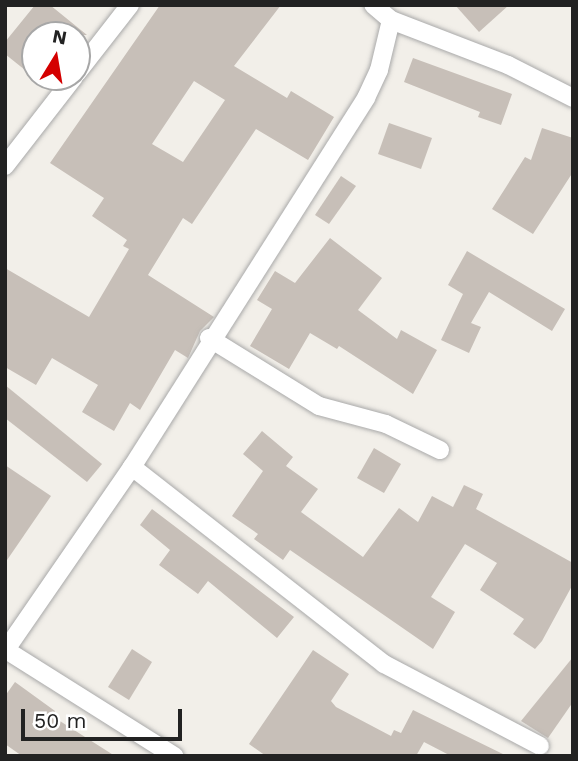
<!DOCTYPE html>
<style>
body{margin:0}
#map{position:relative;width:578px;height:761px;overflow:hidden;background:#f2efe9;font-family:"Work Sans",sans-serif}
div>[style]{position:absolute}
.building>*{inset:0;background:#c7bfb8}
.roads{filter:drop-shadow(0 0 2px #a9a9a9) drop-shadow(0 0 2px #a9a9a9)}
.street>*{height:18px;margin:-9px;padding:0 9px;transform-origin:9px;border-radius:9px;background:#fff}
span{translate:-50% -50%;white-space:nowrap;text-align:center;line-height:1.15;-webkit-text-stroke:5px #fff;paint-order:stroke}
.frame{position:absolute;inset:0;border:7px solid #222;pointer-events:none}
.north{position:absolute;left:21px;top:21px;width:70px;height:70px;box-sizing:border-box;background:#fff;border:2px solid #a7a7a7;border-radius:50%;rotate:11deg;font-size:19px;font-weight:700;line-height:28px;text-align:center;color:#222}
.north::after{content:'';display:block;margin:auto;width:24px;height:32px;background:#d40000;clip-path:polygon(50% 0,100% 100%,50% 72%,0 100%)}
.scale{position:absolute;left:21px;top:709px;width:161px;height:32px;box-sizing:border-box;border:4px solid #222;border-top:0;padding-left:9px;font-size:21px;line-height:24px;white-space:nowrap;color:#222;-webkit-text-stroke:5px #fff;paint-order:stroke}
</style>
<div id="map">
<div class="building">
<div style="clip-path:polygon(35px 5px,50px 5px,87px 35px,35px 35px,35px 78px,5px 54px,5px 42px)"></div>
<div style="clip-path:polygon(evenodd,160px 5px,281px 5px,234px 66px,287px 98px,291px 91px,334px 117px,308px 160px,256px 129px,192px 224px,183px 218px,148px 275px,214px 317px,200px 331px,188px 358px,175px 350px,140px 410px,130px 403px,114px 431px,82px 412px,98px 385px,52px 358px,36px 385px,5px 367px,5px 268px,89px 317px,129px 249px,123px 246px,127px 240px,92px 216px,104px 198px,50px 163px,160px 5px,194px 81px,225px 100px,183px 162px,152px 144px,194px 81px)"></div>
<div style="clip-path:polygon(455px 5px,509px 5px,479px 32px)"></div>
<div style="clip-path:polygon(413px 58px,512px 94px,501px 125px,478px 117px,480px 112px,404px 82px)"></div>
<div style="clip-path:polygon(389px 123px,432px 138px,421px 169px,378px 154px)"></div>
<div style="clip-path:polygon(542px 128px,573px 138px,573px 172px,533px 234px,492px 209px,525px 157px,531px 160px)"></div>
<div style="clip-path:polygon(341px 176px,356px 186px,329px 224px,315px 215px)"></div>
<div style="clip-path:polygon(330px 238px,382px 278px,358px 310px,397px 339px,401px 330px,437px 350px,413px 394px,339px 346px,337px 349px,310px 333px,289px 369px,250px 346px,272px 309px,257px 300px,275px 271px,295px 283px)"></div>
<div style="clip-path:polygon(467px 251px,565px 309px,552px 331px,489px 292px,471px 323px,481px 327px,469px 353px,441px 340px,463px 294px,448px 285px)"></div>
<div style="clip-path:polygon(5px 385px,102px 464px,87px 482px,5px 418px)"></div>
<div style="clip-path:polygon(262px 431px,293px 457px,286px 466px,318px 489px,301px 512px,363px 557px,399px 508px,418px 522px,432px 496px,453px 507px,464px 485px,483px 494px,476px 509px,573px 563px,573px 584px,542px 641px,535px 649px,513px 634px,524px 619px,480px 590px,497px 563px,465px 544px,431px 597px,455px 612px,433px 649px,290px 550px,283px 560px,254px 539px,258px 534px,232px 516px,263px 471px,243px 454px)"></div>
<div style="clip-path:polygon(374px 448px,401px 464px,384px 493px,357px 478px)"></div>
<div style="clip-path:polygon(5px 465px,51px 496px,5px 563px)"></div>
<div style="clip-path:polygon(152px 509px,294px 617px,277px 638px,208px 581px,198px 594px,159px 565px,170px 550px,140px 525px)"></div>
<div style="clip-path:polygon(132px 649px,152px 662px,129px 700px,108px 687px)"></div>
<div style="clip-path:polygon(313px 650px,349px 674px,331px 701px,336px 707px,391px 736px,394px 730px,401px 733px,413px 710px,507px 756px,451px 756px,424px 742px,416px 756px,266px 756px,249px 744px)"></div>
<div style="clip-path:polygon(573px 657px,573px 702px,548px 738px,521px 721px)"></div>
<div style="clip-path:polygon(15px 682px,55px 711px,52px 716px,115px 756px,22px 756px,5px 744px,5px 696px)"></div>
</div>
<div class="roads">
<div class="street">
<div style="left:391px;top:20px;width:125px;rotate:21deg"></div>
<div style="left:508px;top:65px;width:73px;rotate:26.9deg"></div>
<div style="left:77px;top:73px;width:86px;rotate:-52.1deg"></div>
<div style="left:5px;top:166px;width:113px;rotate:-52.2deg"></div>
<div style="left:209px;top:338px;width:129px;rotate:31.7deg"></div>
<div style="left:319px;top:406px;width:69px;rotate:15deg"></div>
<div style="left:386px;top:424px;width:60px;rotate:25.7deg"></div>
<div style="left:132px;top:467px;width:320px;rotate:38deg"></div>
<div style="left:384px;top:664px;width:176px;rotate:27.7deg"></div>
<div style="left:6px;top:650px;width:199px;rotate:32.2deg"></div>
<div style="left:5px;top:651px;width:224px;rotate:-55.4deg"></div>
<div style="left:132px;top:467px;width:437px;rotate:-57.6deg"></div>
<div style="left:366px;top:98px;width:31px;rotate:-65deg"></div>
<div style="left:379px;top:70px;width:51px;rotate:-76.5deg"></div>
<div style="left:391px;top:20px;width:23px;rotate:-140deg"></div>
</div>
</div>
<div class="frame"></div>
<div class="north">N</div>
<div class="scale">50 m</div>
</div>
